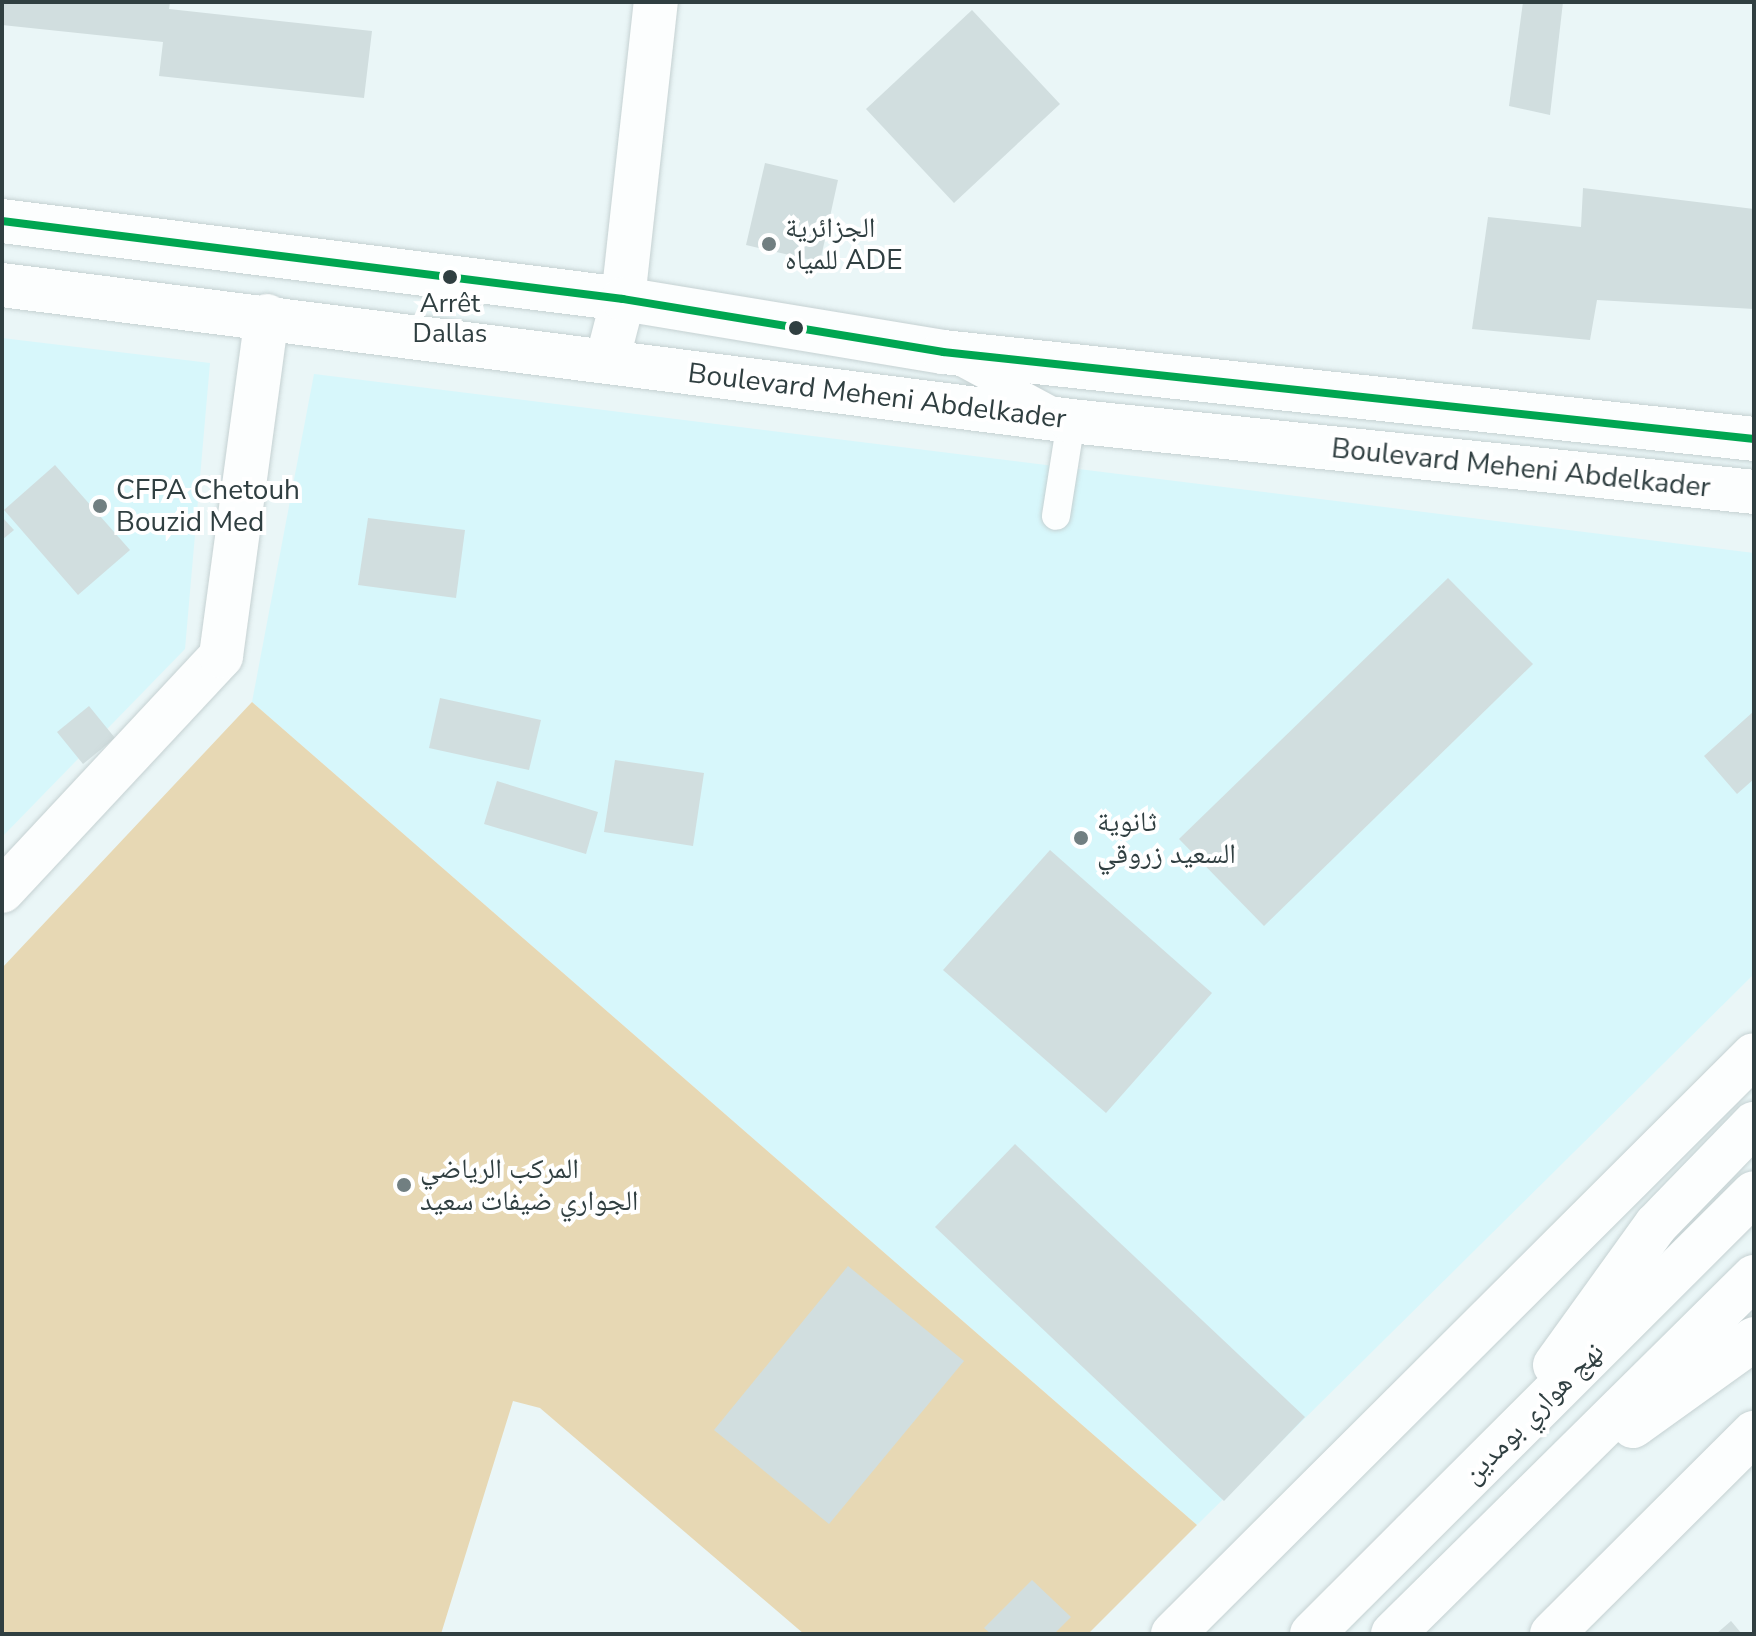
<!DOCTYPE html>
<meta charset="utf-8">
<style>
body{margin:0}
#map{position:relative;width:1756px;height:1636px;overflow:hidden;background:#eaf6f7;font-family:"Nunito Sans","Noto Naskh Arabic",sans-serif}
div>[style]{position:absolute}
.built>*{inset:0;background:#d7f7fb}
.green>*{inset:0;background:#e7d8b4}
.building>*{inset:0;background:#d1dedf}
.roads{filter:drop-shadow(0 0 2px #c5d1d2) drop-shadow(0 0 2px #c5d1d2)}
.service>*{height:28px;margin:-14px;padding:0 14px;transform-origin:14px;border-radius:14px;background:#fcfefe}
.minor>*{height:44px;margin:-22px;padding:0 22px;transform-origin:22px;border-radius:22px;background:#fcfefe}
.primary>*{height:44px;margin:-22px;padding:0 22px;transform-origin:22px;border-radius:22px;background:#fcfefe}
.bus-1>*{height:8px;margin:-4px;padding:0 4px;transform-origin:4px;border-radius:4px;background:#00a651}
.dots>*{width:22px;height:22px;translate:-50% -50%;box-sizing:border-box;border:4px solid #fff;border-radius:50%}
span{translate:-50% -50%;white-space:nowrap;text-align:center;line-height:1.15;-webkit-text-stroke:8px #fff;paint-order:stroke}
.bus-label{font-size:26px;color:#303f41}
.poi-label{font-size:28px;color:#303f41}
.left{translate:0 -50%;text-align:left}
.street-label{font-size:28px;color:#303f41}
.frame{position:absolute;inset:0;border:4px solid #303f41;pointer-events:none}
</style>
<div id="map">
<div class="built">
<div style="clip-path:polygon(2px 338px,210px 363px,185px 649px,2px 837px)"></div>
<div style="clip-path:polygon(314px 374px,1754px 553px,1754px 974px,1197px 1525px,252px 702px)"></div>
</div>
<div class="green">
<div style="clip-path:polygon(252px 702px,1197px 1525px,1088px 1634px,804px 1634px,540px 1408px,513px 1401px,441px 1634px,2px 1634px,2px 968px)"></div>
</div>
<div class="building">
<div style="clip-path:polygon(2px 2px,170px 2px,169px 9px,372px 31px,364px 98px,159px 76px,163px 42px,2px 25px)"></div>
<div style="clip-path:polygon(1523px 2px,1563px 2px,1550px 115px,1509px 106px)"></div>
<div style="clip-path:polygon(972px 10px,1060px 104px,954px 203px,866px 109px)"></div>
<div style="clip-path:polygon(765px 163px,838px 180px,820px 262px,746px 245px)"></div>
<div style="clip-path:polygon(1583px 188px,1754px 209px,1754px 309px,1597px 300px,1590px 340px,1472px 329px,1488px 217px,1581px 227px)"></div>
<div style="clip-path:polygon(55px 465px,130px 550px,78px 595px,4px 510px)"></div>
<div style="clip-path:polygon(2px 517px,14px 530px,2px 540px)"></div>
<div style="clip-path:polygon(368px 518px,465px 530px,456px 598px,358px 585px)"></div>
<div style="clip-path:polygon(1448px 578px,1533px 664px,1264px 926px,1179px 839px)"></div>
<div style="clip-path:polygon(440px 698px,541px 720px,529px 770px,429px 748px)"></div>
<div style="clip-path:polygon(89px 706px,115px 738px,83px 764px,57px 732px)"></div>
<div style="clip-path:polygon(1754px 711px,1754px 779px,1737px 794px,1704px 756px)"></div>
<div style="clip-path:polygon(615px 760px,704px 773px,693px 846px,604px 832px)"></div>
<div style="clip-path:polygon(497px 781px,598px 812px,586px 854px,484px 824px)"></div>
<div style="clip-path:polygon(1050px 850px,1212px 993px,1106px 1113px,943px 970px)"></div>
<div style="clip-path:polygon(1015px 1144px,1305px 1417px,1224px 1501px,935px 1227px)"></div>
<div style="clip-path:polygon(848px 1266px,964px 1361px,829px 1524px,714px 1430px)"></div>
<div style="clip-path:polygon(1032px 1580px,1071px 1617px,1054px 1634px,991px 1634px,984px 1628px)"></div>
<div style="clip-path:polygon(1731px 1621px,1742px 1634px,1716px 1634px)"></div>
</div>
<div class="roads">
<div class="service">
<div style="left:961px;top:362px;width:125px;rotate:28.2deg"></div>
<div style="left:1071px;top:421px;width:96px;rotate:99deg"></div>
</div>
<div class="minor">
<div style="left:607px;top:361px;width:64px;rotate:-75.5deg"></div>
<div style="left:623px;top:299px;width:299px;rotate:-83.7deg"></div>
<div style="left:2px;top:891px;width:321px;rotate:-47deg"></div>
<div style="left:221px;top:656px;width:343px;rotate:-82.3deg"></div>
<div style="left:1173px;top:1634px;width:820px;rotate:-44.9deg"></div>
<div style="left:1552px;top:1634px;width:285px;rotate:-44.9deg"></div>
</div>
<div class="primary">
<div style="left:2px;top:221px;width:626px;rotate:7.16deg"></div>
<div style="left:623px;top:299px;width:324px;rotate:9.4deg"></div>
<div style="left:943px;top:352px;width:816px;rotate:6.12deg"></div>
<div style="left:2px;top:285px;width:1078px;rotate:7.25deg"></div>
<div style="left:1071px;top:421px;width:687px;rotate:5.93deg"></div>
<div style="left:1555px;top:1365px;width:173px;rotate:-54.2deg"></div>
<div style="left:1656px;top:1225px;width:141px;rotate:-45.9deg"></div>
<div style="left:1633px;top:1426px;width:149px;rotate:-35.7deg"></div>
<div style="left:1312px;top:1634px;width:624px;rotate:-44.94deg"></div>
<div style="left:1393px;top:1634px;width:508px;rotate:-44.68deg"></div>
</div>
</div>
<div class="bus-1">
<div style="left:2px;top:221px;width:626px;rotate:7.16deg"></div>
<div style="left:623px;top:299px;width:324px;rotate:9.4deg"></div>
<div style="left:943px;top:352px;width:816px;rotate:6.12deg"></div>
</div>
<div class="dots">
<div style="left:769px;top:244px;background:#717f81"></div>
<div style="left:450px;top:277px;background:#303f41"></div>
<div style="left:796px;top:328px;background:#303f41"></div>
<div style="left:100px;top:506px;background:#717f81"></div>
<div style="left:1081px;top:838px;background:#717f81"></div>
<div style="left:404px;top:1185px;background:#717f81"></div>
</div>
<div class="bus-label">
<span style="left:450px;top:319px">Arrêt<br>Dallas</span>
</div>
<div class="poi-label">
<span class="left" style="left:785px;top:244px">الجزائرية<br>للمياه ADE</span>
<span class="left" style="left:116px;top:506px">CFPA Chetouh<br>Bouzid Med</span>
<span class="left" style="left:1097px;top:838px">ثانوية<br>السعيد زروقي</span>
<span class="left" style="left:420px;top:1185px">المركب الرياضي<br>الجواري ضيفات سعيد</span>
</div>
<div class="street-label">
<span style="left:877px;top:396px;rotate:7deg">Boulevard Meheni Abdelkader</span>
<span style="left:1521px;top:468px;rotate:6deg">Boulevard Meheni Abdelkader</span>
<span style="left:1533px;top:1413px;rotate:-45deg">نهج هواري بومدين</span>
</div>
<div class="frame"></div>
</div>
